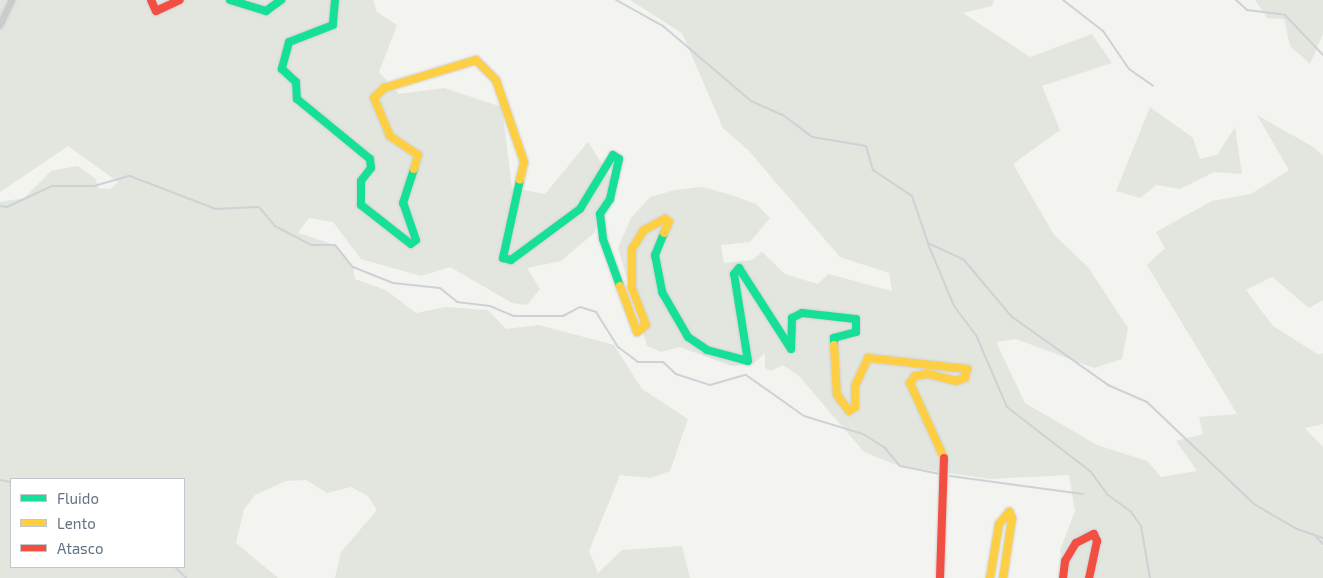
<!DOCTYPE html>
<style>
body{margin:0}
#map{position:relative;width:1323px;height:578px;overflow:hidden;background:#f3f3f0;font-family:"Exo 2",sans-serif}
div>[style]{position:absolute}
.green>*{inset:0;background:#e2e6df}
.stream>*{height:2px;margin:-1px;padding:0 1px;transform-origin:1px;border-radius:1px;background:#cbd3d6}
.roads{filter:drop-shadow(0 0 1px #cfd1d0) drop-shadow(0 0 1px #cfd1d0)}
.street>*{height:5.5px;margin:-2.75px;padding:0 2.75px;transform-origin:2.75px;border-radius:2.75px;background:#cacccc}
.fast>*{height:8px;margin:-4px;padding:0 4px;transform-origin:4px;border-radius:4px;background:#16e098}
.slow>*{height:8px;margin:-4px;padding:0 4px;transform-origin:4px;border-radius:4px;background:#ffcf43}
.jam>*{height:8px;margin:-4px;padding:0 4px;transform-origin:4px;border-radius:4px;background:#f24e42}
span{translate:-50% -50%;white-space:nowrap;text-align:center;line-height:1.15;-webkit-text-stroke:5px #fff;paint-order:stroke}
.legend{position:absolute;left:10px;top:478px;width:175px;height:90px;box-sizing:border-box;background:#fff;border:1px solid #c0c7cd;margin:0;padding:6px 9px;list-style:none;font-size:15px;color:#627282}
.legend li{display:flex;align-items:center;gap:10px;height:25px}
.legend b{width:25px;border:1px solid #c0c7cd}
</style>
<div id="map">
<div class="green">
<div style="clip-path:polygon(evenodd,0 0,373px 0,377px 12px,397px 25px,379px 72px,399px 94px,444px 88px,502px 107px,512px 188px,545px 194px,588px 142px,611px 178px,594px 233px,561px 261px,527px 268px,540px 289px,527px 305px,512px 303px,450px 267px,421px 276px,361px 259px,333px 222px,309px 218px,298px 233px,335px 245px,353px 267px,355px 279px,386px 290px,416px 313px,445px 307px,488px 310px,506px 329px,539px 325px,614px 345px,642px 389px,688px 419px,670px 471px,651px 478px,620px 475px,589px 551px,598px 573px,622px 550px,682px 546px,690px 578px,335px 578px,341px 552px,377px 510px,368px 496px,351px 487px,327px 493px,306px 480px,285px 481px,255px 495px,244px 509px,236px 543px,278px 578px,0 578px,0 202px,24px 198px,51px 171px,61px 169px,78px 166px,96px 179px,98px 188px,110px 189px,118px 182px,68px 146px,0 192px,0 0,11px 479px,184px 479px,184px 567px,11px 567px,11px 479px)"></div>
<div style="clip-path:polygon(630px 0,994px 0,992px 6px,963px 13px,1030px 57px,1092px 34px,1112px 63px,1042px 86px,1060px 130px,1013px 164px,1054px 235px,1088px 267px,1128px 328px,1122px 359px,1094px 368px,1016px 339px,996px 342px,1025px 403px,1097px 445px,1147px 461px,1161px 477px,1197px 471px,1176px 441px,1203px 434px,1199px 417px,1237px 414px,1147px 265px,1165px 248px,1156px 232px,1212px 201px,1251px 194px,1289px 170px,1257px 115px,1315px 148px,1323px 156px,1323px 300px,1309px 308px,1272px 277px,1246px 290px,1273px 326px,1319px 355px,1323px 353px,1323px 424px,1305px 428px,1323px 447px,1323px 578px,1065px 578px,1060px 550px,1075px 511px,1069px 475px,991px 479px,899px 466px,864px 452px,799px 376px,783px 365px,771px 371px,765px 368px,765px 353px,753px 364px,731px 366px,680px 347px,661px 352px,647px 346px,618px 248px,631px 218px,650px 197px,675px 190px,703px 187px,731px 195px,756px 204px,770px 218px,750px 242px,721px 245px,724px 263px,752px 260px,762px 252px,785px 274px,801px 279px,818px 284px,828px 274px,892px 291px,889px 273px,840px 257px,748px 150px,723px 128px,682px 33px)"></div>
<div style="clip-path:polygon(1255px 0,1323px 0,1323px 34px,1310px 64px,1290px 46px,1284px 19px,1267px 18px)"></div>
<div style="clip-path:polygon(1150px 107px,1193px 138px,1200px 159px,1217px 155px,1235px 127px,1242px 174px,1214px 172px,1180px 189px,1156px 185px,1140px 198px,1116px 191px)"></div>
</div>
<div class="stream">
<div style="left:616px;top:0;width:54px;rotate:29deg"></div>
<div style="left:663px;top:26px;width:116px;rotate:40.4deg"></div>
<div style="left:751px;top:101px;width:35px;rotate:24deg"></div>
<div style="left:783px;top:115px;width:36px;rotate:37deg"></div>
<div style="left:812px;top:137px;width:55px;rotate:9.5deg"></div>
<div style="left:866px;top:146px;width:25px;rotate:74deg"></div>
<div style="left:873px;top:170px;width:47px;rotate:33.7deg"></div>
<div style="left:912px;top:196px;width:50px;rotate:71.2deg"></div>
<div style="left:928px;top:243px;width:40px;rotate:25deg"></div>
<div style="left:964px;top:260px;width:75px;rotate:49.9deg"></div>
<div style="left:1012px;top:317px;width:118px;rotate:35.3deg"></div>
<div style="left:1108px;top:385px;width:43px;rotate:23.6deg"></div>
<div style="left:1147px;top:402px;width:148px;rotate:43.6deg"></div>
<div style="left:1254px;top:504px;width:50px;rotate:30.2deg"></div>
<div style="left:1297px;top:529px;width:28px;rotate:19deg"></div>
<div style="left:1063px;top:0;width:51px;rotate:37.8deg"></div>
<div style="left:1103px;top:31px;width:46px;rotate:55.6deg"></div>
<div style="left:1129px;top:69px;width:29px;rotate:35deg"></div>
<div style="left:1236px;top:0;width:15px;rotate:42deg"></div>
<div style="left:1247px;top:10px;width:38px;rotate:7deg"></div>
<div style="left:1285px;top:15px;width:55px;rotate:46.5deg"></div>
<div style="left:0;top:206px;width:7px;rotate:8deg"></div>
<div style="left:7px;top:207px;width:50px;rotate:-25deg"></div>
<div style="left:52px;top:186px;width:42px"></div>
<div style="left:94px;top:186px;width:37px;rotate:-16deg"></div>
<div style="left:130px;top:176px;width:92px;rotate:21deg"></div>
<div style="left:216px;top:209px;width:43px;rotate:-2.7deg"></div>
<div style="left:259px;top:207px;width:25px;rotate:50deg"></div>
<div style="left:275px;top:226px;width:41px;rotate:27.8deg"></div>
<div style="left:311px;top:245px;width:24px"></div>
<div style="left:335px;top:245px;width:28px;rotate:51deg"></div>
<div style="left:353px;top:267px;width:43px;rotate:21.8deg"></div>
<div style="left:393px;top:283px;width:47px;rotate:6.1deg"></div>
<div style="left:440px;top:288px;width:22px;rotate:39deg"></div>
<div style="left:457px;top:302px;width:33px;rotate:7deg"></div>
<div style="left:490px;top:306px;width:25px;rotate:23deg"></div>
<div style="left:513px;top:316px;width:50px"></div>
<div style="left:563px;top:316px;width:19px;rotate:-28deg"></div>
<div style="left:580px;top:307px;width:17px;rotate:17deg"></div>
<div style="left:596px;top:312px;width:41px;rotate:57.8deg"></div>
<div style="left:618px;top:347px;width:25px;rotate:37deg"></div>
<div style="left:638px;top:362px;width:25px"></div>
<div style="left:663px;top:362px;width:18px;rotate:43deg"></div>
<div style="left:676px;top:374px;width:36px;rotate:18deg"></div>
<div style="left:710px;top:385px;width:37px;rotate:-16deg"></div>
<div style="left:746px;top:375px;width:71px;rotate:35.3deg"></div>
<div style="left:804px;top:416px;width:62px;rotate:17deg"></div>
<div style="left:863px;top:434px;width:26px;rotate:32deg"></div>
<div style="left:885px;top:448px;width:23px;rotate:50deg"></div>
<div style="left:900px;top:466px;width:46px;rotate:11.3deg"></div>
<div style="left:928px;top:244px;width:67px;rotate:67.2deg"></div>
<div style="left:954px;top:306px;width:36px;rotate:53deg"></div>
<div style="left:976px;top:335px;width:78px;rotate:66.7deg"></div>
<div style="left:1007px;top:407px;width:106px;rotate:37.7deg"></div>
<div style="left:1091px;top:472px;width:29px;rotate:54deg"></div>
<div style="left:1108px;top:495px;width:29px;rotate:36deg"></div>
<div style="left:1131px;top:512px;width:17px;rotate:54deg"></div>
<div style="left:1141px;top:526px;width:53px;rotate:80.2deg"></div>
<div style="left:950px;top:476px;width:134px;rotate:7.7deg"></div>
<div style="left:0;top:480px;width:11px;rotate:10deg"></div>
<div style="left:1316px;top:537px;width:10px;rotate:45deg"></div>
<div style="left:175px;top:567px;width:16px;rotate:45deg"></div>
</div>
<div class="roads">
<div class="street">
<div style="left:0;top:26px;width:29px;rotate:-65deg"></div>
</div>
<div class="fast">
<div style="left:230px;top:0;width:38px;rotate:17deg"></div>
<div style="left:266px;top:11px;width:19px;rotate:-36deg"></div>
<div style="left:335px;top:0;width:25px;rotate:95deg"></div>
<div style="left:333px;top:25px;width:47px;rotate:158.9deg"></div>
<div style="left:289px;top:42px;width:28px;rotate:105deg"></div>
<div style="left:282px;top:69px;width:19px;rotate:43deg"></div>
<div style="left:296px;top:82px;width:17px;rotate:87deg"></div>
<div style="left:297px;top:99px;width:94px;rotate:39.4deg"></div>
<div style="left:370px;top:159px;width:9px;rotate:84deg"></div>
<div style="left:371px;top:168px;width:16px;rotate:128deg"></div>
<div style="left:361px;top:181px;width:24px;rotate:90deg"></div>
<div style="left:361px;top:205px;width:63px;rotate:38deg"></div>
<div style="left:411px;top:244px;width:6px;rotate:-39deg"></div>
<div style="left:416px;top:240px;width:39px;rotate:-109deg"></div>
<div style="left:403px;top:203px;width:36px;rotate:-72deg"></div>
<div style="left:520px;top:180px;width:80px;rotate:102.3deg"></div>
<div style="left:503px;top:258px;width:8px;rotate:14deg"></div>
<div style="left:511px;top:260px;width:86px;rotate:-36.5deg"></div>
<div style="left:580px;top:209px;width:63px;rotate:-58.6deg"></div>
<div style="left:613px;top:155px;width:7px;rotate:34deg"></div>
<div style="left:619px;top:159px;width:41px;rotate:102.7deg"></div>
<div style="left:610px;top:199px;width:18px;rotate:124deg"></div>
<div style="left:600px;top:214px;width:25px;rotate:83deg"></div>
<div style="left:603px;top:239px;width:50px;rotate:70.1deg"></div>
<div style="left:664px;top:233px;width:24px;rotate:112deg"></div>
<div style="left:655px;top:255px;width:38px;rotate:79deg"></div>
<div style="left:662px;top:292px;width:52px;rotate:60deg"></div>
<div style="left:688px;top:337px;width:23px;rotate:34deg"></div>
<div style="left:707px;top:350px;width:42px;rotate:15deg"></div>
<div style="left:748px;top:361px;width:88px;rotate:-99.1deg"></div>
<div style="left:734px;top:274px;width:8px;rotate:-50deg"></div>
<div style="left:739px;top:268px;width:96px;rotate:57.3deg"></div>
<div style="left:791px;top:349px;width:31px;rotate:-88deg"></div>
<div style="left:792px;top:318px;width:11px;rotate:-27deg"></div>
<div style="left:802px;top:313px;width:54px;rotate:6.3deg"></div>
<div style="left:856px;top:319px;width:13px;rotate:90deg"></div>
<div style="left:856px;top:332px;width:23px;rotate:165deg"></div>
<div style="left:834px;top:338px;width:7px;rotate:90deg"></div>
</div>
<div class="slow">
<div style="left:414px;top:169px;width:15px;rotate:-74deg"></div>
<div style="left:418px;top:155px;width:34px;rotate:-146deg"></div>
<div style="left:390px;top:136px;width:41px;rotate:-112.8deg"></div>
<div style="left:374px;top:98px;width:14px;rotate:-45deg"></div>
<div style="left:384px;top:88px;width:96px;rotate:-16.9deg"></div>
<div style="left:476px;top:60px;width:28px;rotate:45deg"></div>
<div style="left:496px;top:80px;width:87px;rotate:71.1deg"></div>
<div style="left:524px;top:162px;width:18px;rotate:103deg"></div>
<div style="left:620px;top:286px;width:49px;rotate:69.7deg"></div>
<div style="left:637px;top:332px;width:11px;rotate:-38deg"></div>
<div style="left:646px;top:325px;width:40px;rotate:-111deg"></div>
<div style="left:632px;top:288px;width:39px;rotate:-90deg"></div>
<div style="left:632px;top:249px;width:22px;rotate:-58deg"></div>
<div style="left:644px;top:230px;width:24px;rotate:-28deg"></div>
<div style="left:665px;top:219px;width:5px;rotate:37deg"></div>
<div style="left:669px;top:222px;width:12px;rotate:114deg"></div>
<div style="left:834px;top:345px;width:50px;rotate:86.6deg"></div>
<div style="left:837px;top:395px;width:20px;rotate:53deg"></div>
<div style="left:849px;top:411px;width:7px;rotate:-34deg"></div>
<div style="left:855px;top:407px;width:21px;rotate:-90deg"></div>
<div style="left:855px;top:386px;width:31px;rotate:-65deg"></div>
<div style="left:868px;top:358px;width:100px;rotate:6.3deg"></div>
<div style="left:967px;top:369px;width:9px;rotate:103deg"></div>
<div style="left:965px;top:378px;width:9px;rotate:162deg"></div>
<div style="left:956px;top:381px;width:30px;rotate:-166deg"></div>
<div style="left:927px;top:374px;width:12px;rotate:171deg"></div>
<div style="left:915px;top:376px;width:9px;rotate:126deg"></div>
<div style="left:910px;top:383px;width:82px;rotate:65.6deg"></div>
<div style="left:990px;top:578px;width:55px;rotate:-80.5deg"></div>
<div style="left:999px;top:524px;width:16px;rotate:-50deg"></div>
<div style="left:1009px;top:512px;width:7px;rotate:63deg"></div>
<div style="left:1012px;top:518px;width:61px;rotate:98.5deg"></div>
</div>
<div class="jam">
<div style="left:151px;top:0;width:12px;rotate:66deg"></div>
<div style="left:156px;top:11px;width:26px;rotate:-25deg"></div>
<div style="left:940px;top:578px;width:120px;rotate:-88.1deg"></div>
<div style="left:1063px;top:578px;width:17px;rotate:-83deg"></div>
<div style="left:1065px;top:561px;width:21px;rotate:-59deg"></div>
<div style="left:1076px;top:543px;width:20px;rotate:-27deg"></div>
<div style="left:1094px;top:534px;width:8px;rotate:67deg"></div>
<div style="left:1097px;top:541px;width:38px;rotate:102deg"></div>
</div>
</div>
<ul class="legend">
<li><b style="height:6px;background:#16e098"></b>Fluido</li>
<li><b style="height:6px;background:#ffcf43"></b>Lento</li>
<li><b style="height:6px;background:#f24e42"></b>Atasco</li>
</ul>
</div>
